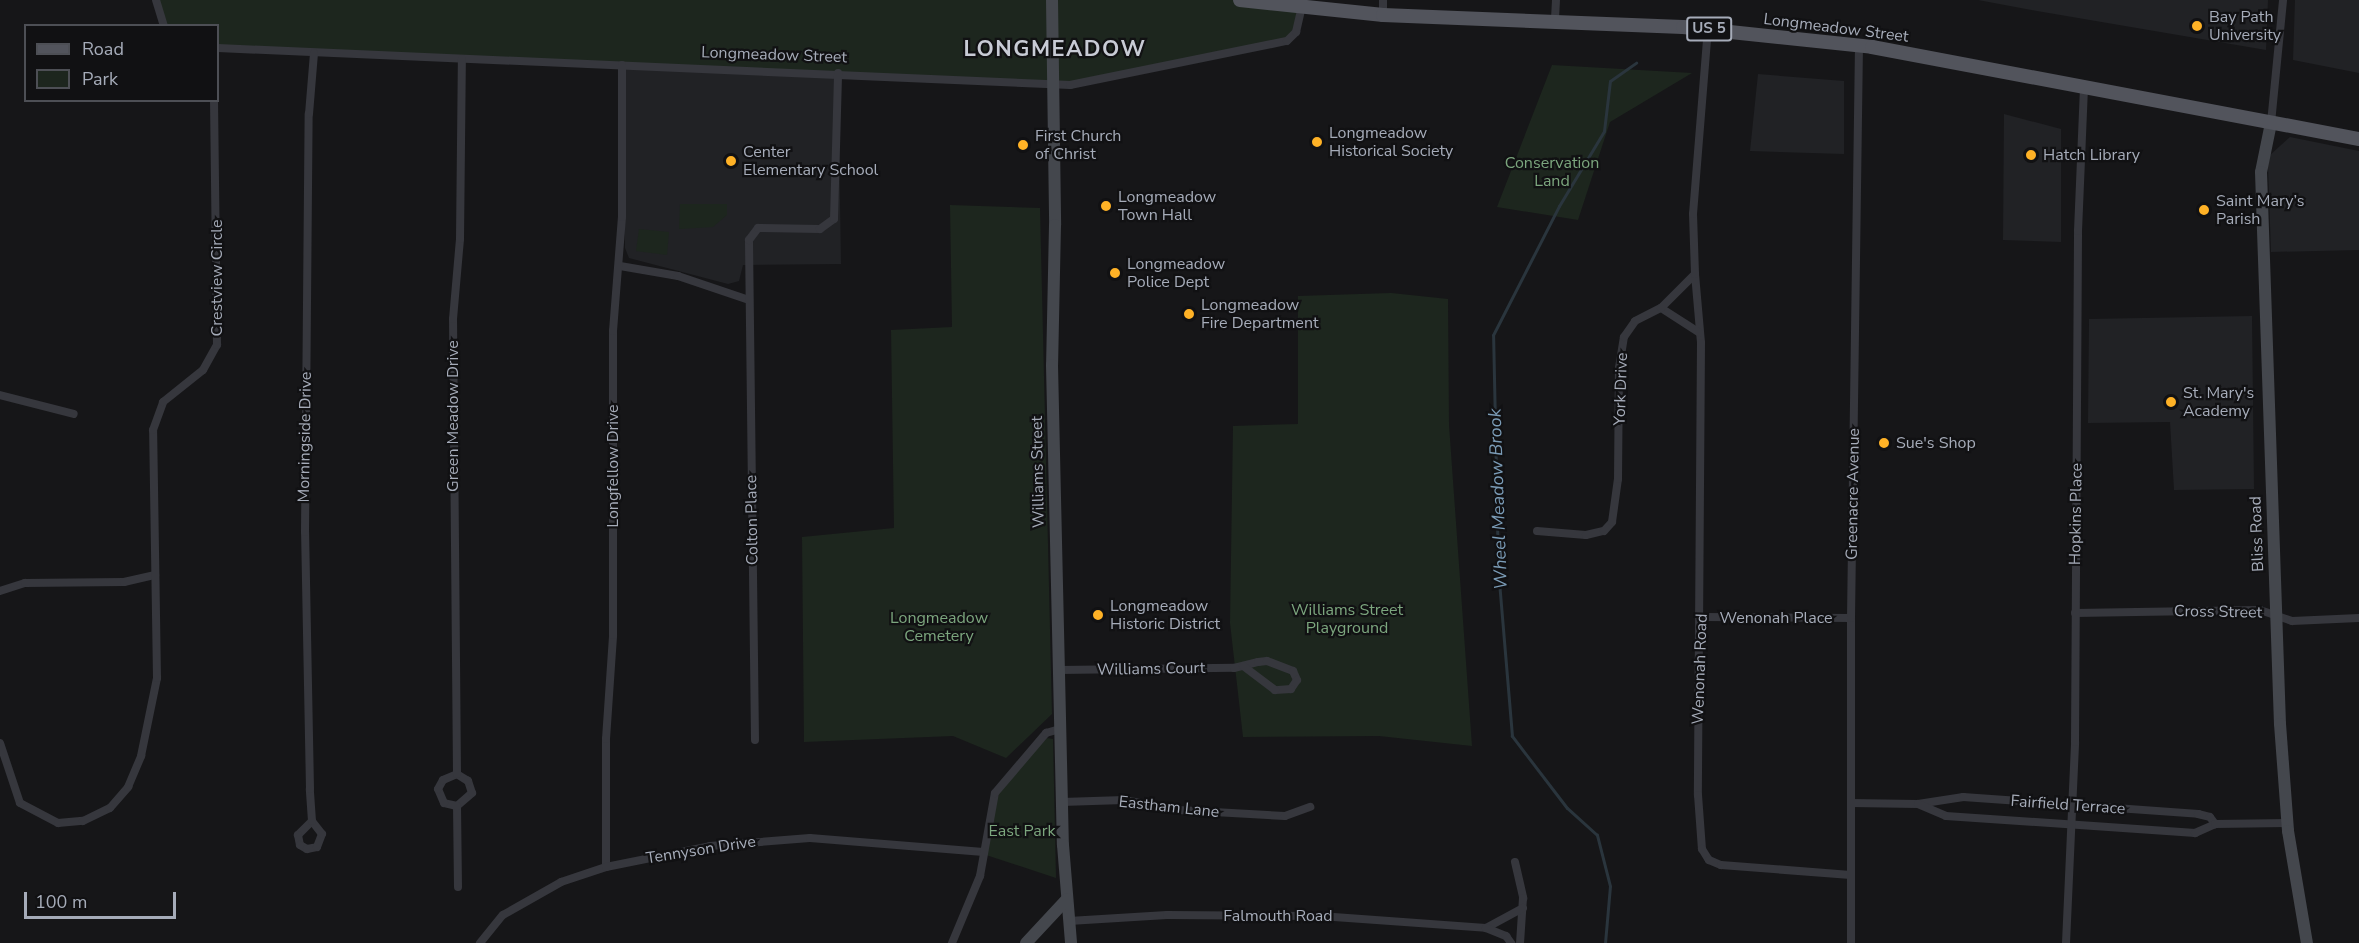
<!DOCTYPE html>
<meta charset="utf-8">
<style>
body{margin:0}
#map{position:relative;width:2359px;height:943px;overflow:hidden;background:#161618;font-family:"Nunito Sans",sans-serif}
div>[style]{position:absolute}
.built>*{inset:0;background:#212225}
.green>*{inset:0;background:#1d261e}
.stream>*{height:3px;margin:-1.5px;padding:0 1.5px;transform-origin:1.5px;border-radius:1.5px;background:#2a353d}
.minor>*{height:8px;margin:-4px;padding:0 4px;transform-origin:4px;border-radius:4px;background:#36373d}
.secondary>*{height:12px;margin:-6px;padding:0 6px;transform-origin:6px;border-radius:6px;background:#44474d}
.primary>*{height:14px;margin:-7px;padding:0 7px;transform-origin:7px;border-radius:7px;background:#52545c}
.dots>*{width:16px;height:16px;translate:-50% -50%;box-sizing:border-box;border:3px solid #111113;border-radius:50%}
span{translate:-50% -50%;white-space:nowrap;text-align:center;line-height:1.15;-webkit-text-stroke:4.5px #111113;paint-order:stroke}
.shield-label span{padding:2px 4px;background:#111113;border:2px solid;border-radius:4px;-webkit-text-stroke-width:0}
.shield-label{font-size:15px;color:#a6acb9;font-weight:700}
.poi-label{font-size:16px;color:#a6acb9}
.left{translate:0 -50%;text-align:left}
.street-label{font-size:16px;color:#a6acb9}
.park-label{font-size:16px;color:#7ca67e}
.water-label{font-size:18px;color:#7b9cb7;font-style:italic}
.district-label{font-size:22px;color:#c8cbd5;font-weight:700;letter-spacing:1.5px}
.legend{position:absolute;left:24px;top:24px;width:195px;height:78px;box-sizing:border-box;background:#111113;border:2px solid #4d4f55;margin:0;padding:8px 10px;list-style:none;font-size:18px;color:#a6acb9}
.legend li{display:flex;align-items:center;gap:12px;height:30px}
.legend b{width:30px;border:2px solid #4d4f55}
.scale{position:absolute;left:24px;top:892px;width:152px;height:27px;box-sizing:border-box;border:3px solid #a6acb9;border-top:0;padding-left:8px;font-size:18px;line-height:21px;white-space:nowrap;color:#a6acb9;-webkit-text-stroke:4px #111113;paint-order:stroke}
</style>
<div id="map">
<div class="built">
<div style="clip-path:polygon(1978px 0,2268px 0,2266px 50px,2037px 11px)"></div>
<div style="clip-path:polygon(2295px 0,2359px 0,2359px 73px,2293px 60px)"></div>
<div style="clip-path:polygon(622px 65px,838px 73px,841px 264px,743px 265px,739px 281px,728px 284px,629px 258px,625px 248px)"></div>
<div style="clip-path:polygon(1758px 74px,1844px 81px,1844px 154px,1750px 151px)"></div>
<div style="clip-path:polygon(2004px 114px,2061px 129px,2061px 242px,2003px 240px)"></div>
<div style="clip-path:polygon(2290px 137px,2359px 151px,2359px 250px,2271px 252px,2268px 166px,2270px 155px)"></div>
<div style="clip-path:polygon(2252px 316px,2254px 489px,2174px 490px,2170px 422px,2088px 423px,2089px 319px)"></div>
</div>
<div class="green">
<div style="clip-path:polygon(156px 0,1240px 0,1302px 7px,1292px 37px,1070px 85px,218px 48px,218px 26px,164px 25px)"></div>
<div style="clip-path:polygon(1552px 65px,1692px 73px,1610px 122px,1578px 220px,1497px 207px)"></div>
<div style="clip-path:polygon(680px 204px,727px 204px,727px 215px,713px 227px,679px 229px)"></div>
<div style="clip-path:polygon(950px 205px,1040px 208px,1052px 714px,1006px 758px,953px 736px,804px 742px,802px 537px,894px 528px,891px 330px,952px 327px)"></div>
<div style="clip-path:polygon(639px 229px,669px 232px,667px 255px,636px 251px)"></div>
<div style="clip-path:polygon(1391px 293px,1448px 299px,1449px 425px,1472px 746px,1379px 736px,1243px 737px,1230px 623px,1233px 426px,1298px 424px,1298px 296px)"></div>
<div style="clip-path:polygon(1047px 738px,1053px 739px,1056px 878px,986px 855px,991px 817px,1001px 788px)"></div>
</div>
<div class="stream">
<div style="left:1605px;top:943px;width:57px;rotate:-85deg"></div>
<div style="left:1610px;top:886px;width:53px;rotate:-104.3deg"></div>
<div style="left:1597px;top:835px;width:40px;rotate:-138deg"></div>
<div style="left:1567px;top:808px;width:91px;rotate:-127.4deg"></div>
<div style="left:1512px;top:736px;width:168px;rotate:-94.8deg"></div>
<div style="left:1498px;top:569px;width:234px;rotate:-91.2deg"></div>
<div style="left:1493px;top:335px;width:145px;rotate:-62.9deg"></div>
<div style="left:1559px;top:206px;width:87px;rotate:-59deg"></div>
<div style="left:1604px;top:131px;width:50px;rotate:-83.2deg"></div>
<div style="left:1610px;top:81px;width:32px;rotate:-35deg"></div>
</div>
<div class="minor">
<div style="left:156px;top:0;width:27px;rotate:73deg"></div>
<div style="left:1383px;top:0;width:15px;rotate:90deg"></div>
<div style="left:1555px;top:19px;width:19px;rotate:-87deg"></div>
<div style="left:218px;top:48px;width:853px;rotate:2.49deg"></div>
<div style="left:1070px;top:85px;width:221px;rotate:-11.5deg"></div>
<div style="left:1287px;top:41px;width:13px;rotate:-45deg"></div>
<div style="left:1296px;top:32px;width:26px;rotate:-77deg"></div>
<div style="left:2271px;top:123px;width:124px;rotate:-84.4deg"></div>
<div style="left:620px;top:266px;width:59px;rotate:9.8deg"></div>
<div style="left:678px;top:276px;width:75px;rotate:18.7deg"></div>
<div style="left:1695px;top:274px;width:69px;rotate:85deg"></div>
<div style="left:1701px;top:343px;width:452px;rotate:90.4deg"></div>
<div style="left:1698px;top:795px;width:54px;rotate:85.8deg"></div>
<div style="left:1702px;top:849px;width:13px;rotate:58deg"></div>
<div style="left:1709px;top:860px;width:13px;rotate:23deg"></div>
<div style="left:1721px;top:865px;width:130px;rotate:4.4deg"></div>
<div style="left:1661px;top:308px;width:46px;rotate:32.7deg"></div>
<div style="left:0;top:395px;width:76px;rotate:14.4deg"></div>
<div style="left:1537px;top:531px;width:49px;rotate:4.7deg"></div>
<div style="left:1586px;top:535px;width:18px;rotate:-13deg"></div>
<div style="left:1604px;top:531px;width:12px;rotate:-48deg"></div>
<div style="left:1612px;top:522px;width:43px;rotate:-82.1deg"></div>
<div style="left:1618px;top:479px;width:111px;rotate:-89.5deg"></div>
<div style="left:1619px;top:368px;width:31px;rotate:-81deg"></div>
<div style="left:1624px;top:337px;width:19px;rotate:-55deg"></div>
<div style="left:1635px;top:321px;width:29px;rotate:-27deg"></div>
<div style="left:1661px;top:308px;width:48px;rotate:-45deg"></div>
<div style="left:1695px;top:274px;width:60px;rotate:-91.9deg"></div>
<div style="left:1693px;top:214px;width:186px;rotate:-85.4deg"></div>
<div style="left:0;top:591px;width:26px;rotate:-18deg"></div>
<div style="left:25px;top:583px;width:99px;rotate:-0.6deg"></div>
<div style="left:124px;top:582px;width:32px;rotate:-13deg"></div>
<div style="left:2075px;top:613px;width:185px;rotate:-0.9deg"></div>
<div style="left:2260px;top:610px;width:34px;rotate:19deg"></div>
<div style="left:2292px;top:621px;width:67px;rotate:-2.6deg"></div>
<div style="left:1702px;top:617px;width:149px;rotate:0.4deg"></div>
<div style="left:1059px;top:670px;width:175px;rotate:-0.7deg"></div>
<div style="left:1234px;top:668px;width:25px;rotate:-14deg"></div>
<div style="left:1258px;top:662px;width:9px;rotate:-6deg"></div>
<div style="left:1267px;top:661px;width:28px;rotate:21deg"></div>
<div style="left:1293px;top:671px;width:10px;rotate:66deg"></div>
<div style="left:1297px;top:680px;width:11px;rotate:124deg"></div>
<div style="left:1291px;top:689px;width:16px;rotate:176deg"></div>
<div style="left:1275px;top:690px;width:40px;rotate:-143deg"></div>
<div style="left:755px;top:740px;width:500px;rotate:-90.69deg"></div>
<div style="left:749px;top:240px;width:15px;rotate:-53deg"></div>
<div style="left:758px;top:228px;width:62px;rotate:0.9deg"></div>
<div style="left:820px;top:229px;width:17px;rotate:-36deg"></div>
<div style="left:834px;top:219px;width:146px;rotate:-88.4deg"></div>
<div style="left:0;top:743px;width:63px;rotate:71.6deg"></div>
<div style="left:20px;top:803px;width:43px;rotate:27.8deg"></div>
<div style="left:58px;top:823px;width:25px;rotate:-5deg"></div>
<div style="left:83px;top:821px;width:30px;rotate:-26deg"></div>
<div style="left:110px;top:808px;width:28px;rotate:-49deg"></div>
<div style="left:128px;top:787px;width:34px;rotate:-67deg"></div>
<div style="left:141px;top:756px;width:80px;rotate:-78.4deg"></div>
<div style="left:157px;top:678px;width:248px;rotate:-90.9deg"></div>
<div style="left:153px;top:430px;width:30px;rotate:-70deg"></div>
<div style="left:163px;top:402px;width:51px;rotate:-38.7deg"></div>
<div style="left:203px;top:370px;width:29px;rotate:-61deg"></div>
<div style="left:217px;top:345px;width:245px;rotate:-90.7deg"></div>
<div style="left:1062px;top:802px;width:62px;rotate:-1.8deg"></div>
<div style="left:1124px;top:800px;width:55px;rotate:10.5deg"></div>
<div style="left:1178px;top:810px;width:107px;rotate:3.2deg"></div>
<div style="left:1285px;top:816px;width:27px;rotate:-20deg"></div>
<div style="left:1851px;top:803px;width:67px;rotate:0.9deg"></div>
<div style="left:1918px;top:804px;width:46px;rotate:-8.8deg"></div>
<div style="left:1963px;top:797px;width:236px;rotate:4.1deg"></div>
<div style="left:2198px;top:814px;width:12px;rotate:14deg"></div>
<div style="left:2210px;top:817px;width:9px;rotate:54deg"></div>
<div style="left:1918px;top:804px;width:30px;rotate:23deg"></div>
<div style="left:1946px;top:816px;width:250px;rotate:3.9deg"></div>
<div style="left:2195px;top:833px;width:22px;rotate:-24deg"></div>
<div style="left:2215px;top:824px;width:72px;rotate:-0.8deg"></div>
<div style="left:457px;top:806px;width:20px;rotate:-41deg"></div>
<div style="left:472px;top:793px;width:13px;rotate:-108deg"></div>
<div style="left:468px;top:781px;width:13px;rotate:-148deg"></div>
<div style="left:312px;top:821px;width:20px;rotate:135deg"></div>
<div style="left:298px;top:835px;width:10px;rotate:79deg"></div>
<div style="left:300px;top:845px;width:8px;rotate:30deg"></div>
<div style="left:307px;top:849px;width:10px;rotate:-11deg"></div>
<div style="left:317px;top:847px;width:14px;rotate:-69deg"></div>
<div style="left:322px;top:834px;width:16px;rotate:-128deg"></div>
<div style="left:312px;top:821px;width:32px;rotate:-94deg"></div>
<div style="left:310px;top:789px;width:257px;rotate:-91.1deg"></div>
<div style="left:305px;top:532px;width:418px;rotate:-89.5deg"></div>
<div style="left:309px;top:114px;width:61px;rotate:-85.3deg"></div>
<div style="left:1515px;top:862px;width:37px;rotate:77deg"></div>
<div style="left:1523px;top:898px;width:45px;rotate:93.8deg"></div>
<div style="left:606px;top:867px;width:128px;rotate:-90deg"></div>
<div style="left:606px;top:739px;width:104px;rotate:-86.1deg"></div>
<div style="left:613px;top:635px;width:304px;rotate:-90deg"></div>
<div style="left:613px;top:331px;width:114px;rotate:-85.5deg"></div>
<div style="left:622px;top:217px;width:152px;rotate:-90deg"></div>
<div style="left:458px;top:887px;width:81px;rotate:-90.7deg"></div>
<div style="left:457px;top:806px;width:13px;rotate:-167deg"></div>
<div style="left:444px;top:803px;width:15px;rotate:-113deg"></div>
<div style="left:438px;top:789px;width:10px;rotate:-61deg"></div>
<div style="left:443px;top:780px;width:15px;rotate:-23deg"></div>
<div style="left:457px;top:774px;width:455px;rotate:-90.5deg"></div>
<div style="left:453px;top:319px;width:80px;rotate:-85deg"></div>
<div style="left:460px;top:239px;width:180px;rotate:-89.4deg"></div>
<div style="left:1069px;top:921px;width:98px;rotate:-3.5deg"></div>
<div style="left:1167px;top:915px;width:153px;rotate:0.4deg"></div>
<div style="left:1320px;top:916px;width:166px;rotate:4.1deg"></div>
<div style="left:1486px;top:928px;width:42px;rotate:-28.4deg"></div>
<div style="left:1486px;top:928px;width:22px;rotate:22deg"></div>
<div style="left:1506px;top:936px;width:9px;rotate:54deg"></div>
<div style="left:480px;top:943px;width:36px;rotate:-51deg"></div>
<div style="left:503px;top:915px;width:67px;rotate:-29.6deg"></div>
<div style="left:561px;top:882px;width:47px;rotate:-18.4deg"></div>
<div style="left:606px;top:867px;width:106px;rotate:-11.4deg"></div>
<div style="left:710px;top:846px;width:100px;rotate:-4.6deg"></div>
<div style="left:810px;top:838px;width:174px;rotate:4.6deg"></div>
<div style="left:952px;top:943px;width:73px;rotate:-67.3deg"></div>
<div style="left:980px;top:876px;width:84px;rotate:-79.8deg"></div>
<div style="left:995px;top:793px;width:79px;rotate:-49.6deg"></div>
<div style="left:1046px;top:733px;width:15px;rotate:-16deg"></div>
<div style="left:1851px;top:943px;width:325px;rotate:-90deg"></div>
<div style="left:1851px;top:618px;width:572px;rotate:-89.2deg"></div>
<div style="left:2066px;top:943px;width:201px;rotate:-87.4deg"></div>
<div style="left:2075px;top:742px;width:511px;rotate:-89.66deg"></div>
<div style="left:2078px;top:231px;width:145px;rotate:-87.6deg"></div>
</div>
<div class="secondary">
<div style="left:1052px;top:0;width:225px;rotate:89.2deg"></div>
<div style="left:1055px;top:225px;width:140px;rotate:91.2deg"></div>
<div style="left:1052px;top:365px;width:480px;rotate:88.7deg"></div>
<div style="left:1063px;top:845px;width:98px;rotate:85.3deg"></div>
<div style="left:2271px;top:123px;width:50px;rotate:101.5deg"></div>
<div style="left:2261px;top:172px;width:552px;rotate:88.03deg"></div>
<div style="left:2280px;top:724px;width:107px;rotate:85.7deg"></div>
<div style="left:2288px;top:831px;width:114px;rotate:80.4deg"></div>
<div style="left:1026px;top:943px;width:60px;rotate:-47deg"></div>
</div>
<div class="primary">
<div style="left:1240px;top:0;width:144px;rotate:6deg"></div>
<div style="left:1383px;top:15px;width:300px;rotate:2.3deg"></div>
<div style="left:1683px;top:27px;width:190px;rotate:6deg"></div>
<div style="left:1872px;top:47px;width:496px;rotate:10.7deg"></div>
</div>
<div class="dots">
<div style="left:2197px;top:26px;background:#ffb226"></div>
<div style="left:1317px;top:142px;background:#ffb226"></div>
<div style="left:1023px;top:145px;background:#ffb226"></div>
<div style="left:2031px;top:155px;background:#ffb226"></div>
<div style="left:731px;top:161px;background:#ffb226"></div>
<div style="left:1106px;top:206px;background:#ffb226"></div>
<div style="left:2204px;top:210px;background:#ffb226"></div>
<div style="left:1115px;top:273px;background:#ffb226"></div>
<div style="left:1189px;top:314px;background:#ffb226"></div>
<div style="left:2171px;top:402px;background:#ffb226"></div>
<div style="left:1884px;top:443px;background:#ffb226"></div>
<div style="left:1098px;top:615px;background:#ffb226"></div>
</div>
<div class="shield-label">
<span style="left:1709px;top:29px">US 5</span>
</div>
<div class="poi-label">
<span class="left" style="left:2209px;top:26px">Bay Path<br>University</span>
<span class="left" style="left:1329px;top:142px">Longmeadow<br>Historical Society</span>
<span class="left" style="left:1035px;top:145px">First Church<br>of Christ</span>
<span class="left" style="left:743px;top:161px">Center<br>Elementary School</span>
<span class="left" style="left:2043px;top:155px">Hatch Library</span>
<span class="left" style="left:1118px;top:206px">Longmeadow<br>Town Hall</span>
<span class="left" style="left:2216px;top:210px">Saint Mary’s<br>Parish</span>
<span class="left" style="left:1127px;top:273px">Longmeadow<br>Police Dept</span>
<span class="left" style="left:1201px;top:314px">Longmeadow<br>Fire Department</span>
<span class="left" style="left:2183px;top:402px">St. Mary's<br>Academy</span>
<span class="left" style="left:1896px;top:443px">Sue's Shop</span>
<span class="left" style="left:1110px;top:615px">Longmeadow<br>Historic District</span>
</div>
<div class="street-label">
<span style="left:1836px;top:28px;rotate:7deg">Longmeadow Street</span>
<span style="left:774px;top:55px;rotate:2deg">Longmeadow Street</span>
<span style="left:217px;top:278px;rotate:-90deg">Crestview Circle</span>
<span style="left:1621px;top:389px;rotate:-88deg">York Drive</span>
<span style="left:453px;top:416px;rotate:-90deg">Green Meadow Drive</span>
<span style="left:305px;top:437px;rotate:-89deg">Morningside Drive</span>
<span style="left:613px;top:466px;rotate:-90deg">Longfellow Drive</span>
<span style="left:1038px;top:472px;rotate:-91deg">Williams Street</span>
<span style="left:1853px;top:494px;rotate:-89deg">Greenacre Avenue</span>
<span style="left:2076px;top:514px;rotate:-89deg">Hopkins Place</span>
<span style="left:752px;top:520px;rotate:-91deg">Colton Place</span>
<span style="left:2257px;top:534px;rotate:-92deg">Bliss Road</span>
<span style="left:2218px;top:612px;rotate:1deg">Cross Street</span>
<span style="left:1776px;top:618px">Wenonah Place</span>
<span style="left:1151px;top:669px;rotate:-1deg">Williams Court</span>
<span style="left:1700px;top:669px;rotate:-88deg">Wenonah Road</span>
<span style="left:2068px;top:805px;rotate:4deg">Fairfield Terrace</span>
<span style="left:1169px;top:807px;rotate:6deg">Eastham Lane</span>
<span style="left:701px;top:850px;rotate:-9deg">Tennyson Drive</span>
<span style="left:1278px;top:916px">Falmouth Road</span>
</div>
<div class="park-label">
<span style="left:1552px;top:172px">Conservation<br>Land</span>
<span style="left:1347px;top:619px">Williams Street<br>Playground</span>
<span style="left:939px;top:627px">Longmeadow<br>Cemetery</span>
<span style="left:1022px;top:831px">East Park</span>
</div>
<div class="water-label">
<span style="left:1498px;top:499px;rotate:-92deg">Wheel Meadow Brook</span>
</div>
<div class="district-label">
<span style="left:1055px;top:50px">LONGMEADOW</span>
</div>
<ul class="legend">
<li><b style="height:8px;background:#52545c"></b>Road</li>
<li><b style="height:16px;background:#1d261e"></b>Park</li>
</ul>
<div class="scale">100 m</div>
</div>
